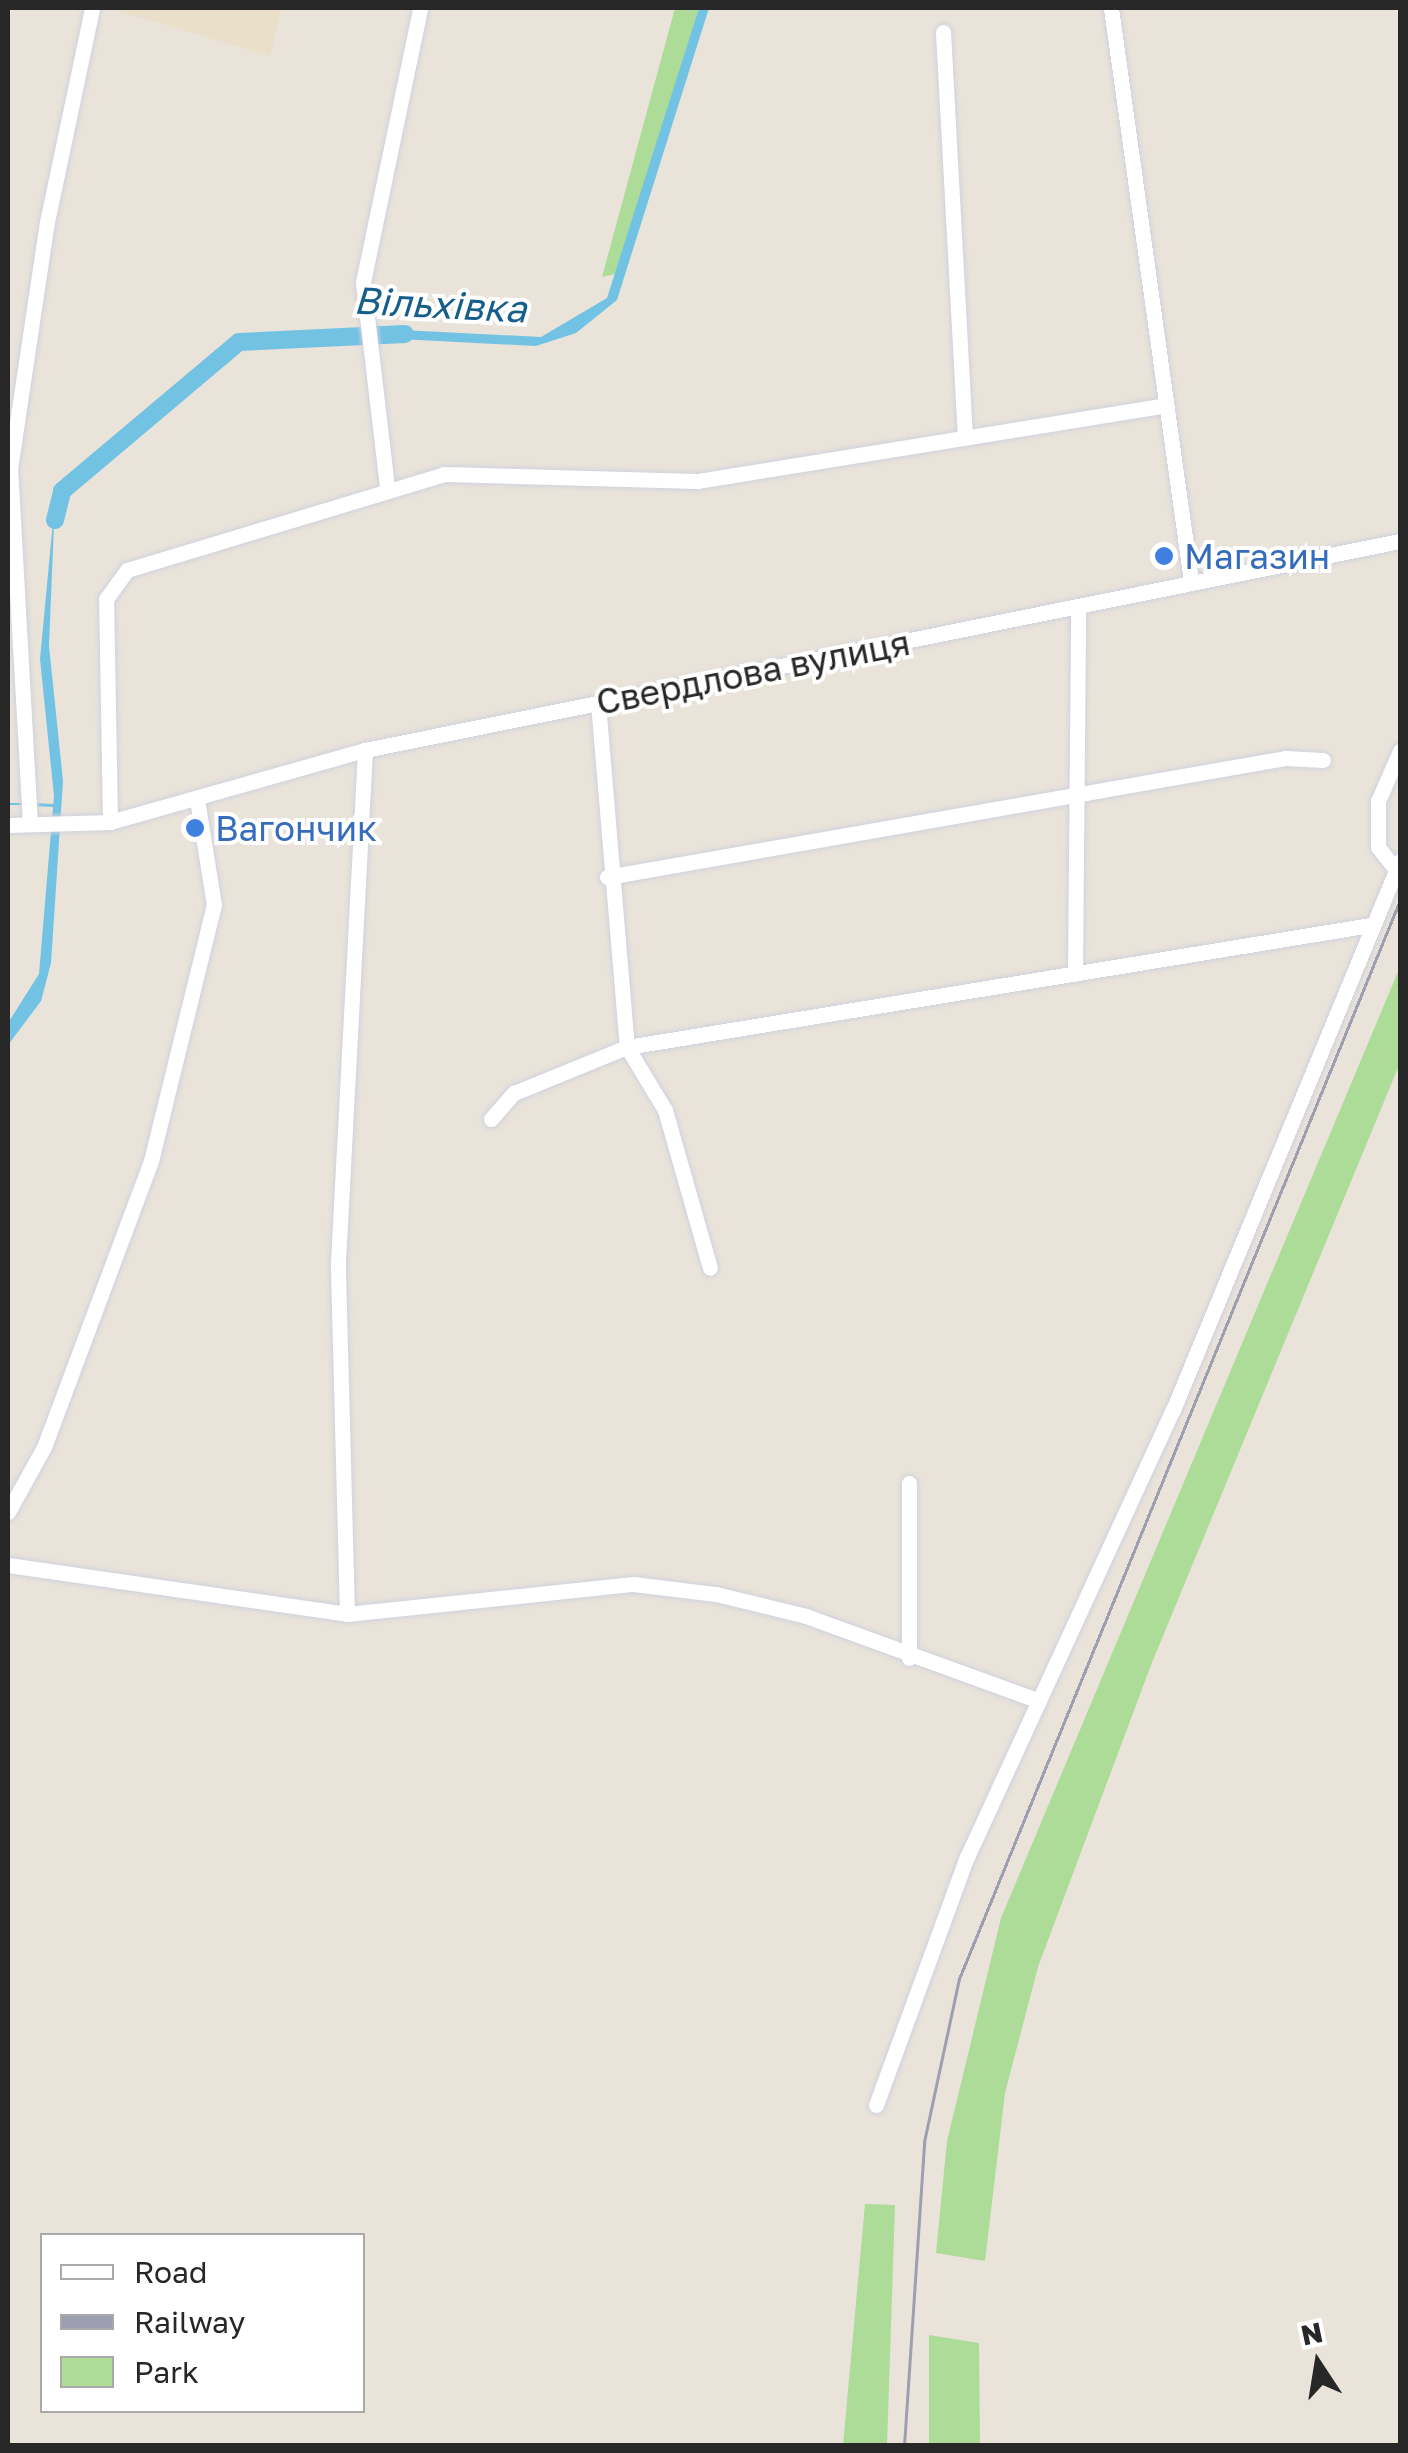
<!DOCTYPE html>
<meta charset="utf-8">
<style>
body{margin:0}
#map{position:relative;width:1408px;height:2453px;overflow:hidden;background:#e9e3d9;font-family:"Golos Text",sans-serif}
div>[style]{position:absolute}
.education>*{inset:0;background:#eae0c9}
.green>*{inset:0;background:#addc99}
.water>*{inset:0;background:#72c2e4}
.stream>*{height:2.5px;margin:-1.25px;padding:0 1.25px;transform-origin:1.25px;border-radius:1.25px;background:#72c2e4}
.river>*{height:18px;margin:-9px;padding:0 9px;transform-origin:9px;border-radius:9px;background:#72c2e4}
.roads{filter:drop-shadow(0 0 2px #cfd1df) drop-shadow(0 0 2px #cfd1df)}
.minor>*{height:15px;margin:-7.5px;padding:0 7.5px;transform-origin:7.5px;border-radius:7.5px;background:#fff}
.rail>*{height:2.5px;margin:-1.25px;padding:0 1.25px;transform-origin:1.25px;border-radius:1.25px;background:#9d9fb0}
.dots>*{width:28px;height:28px;translate:-50% -50%;box-sizing:border-box;border:5px solid #fff;border-radius:50%}
span{translate:-50% -50%;white-space:nowrap;text-align:center;line-height:1.15;-webkit-text-stroke:8px #fff;paint-order:stroke}
.shop-label{font-size:35px;color:#366cbe}
.left{translate:0 -50%;text-align:left}
.street-label{font-size:35px;color:#272727}
.water-label{font-size:38px;color:#165f8b;font-style:italic}
.frame{position:absolute;inset:0;border:10px solid #272727;pointer-events:none}
.legend{position:absolute;left:40px;top:2233px;width:325px;height:180px;box-sizing:border-box;background:#fff;border:2px solid #a9a9a9;margin:0;padding:12px 18px;list-style:none;font-size:30px;color:#272727}
.legend li{display:flex;align-items:center;gap:20px;height:50px}
.legend b{width:50px;border:2px solid #a9a9a9}
.north{position:absolute;left:1268px;top:2313px;width:100px;height:100px;-webkit-text-stroke:8px #fff;paint-order:stroke;rotate:348deg;font-size:28px;font-weight:700;line-height:40px;text-align:center;color:#272727}
.north::after{content:'';display:block;margin:auto;width:35px;height:45px;background:#272727;clip-path:polygon(50% 0,100% 100%,50% 72%,0 100%)}
</style>
<div id="map">
<div class="education">
<div style="clip-path:polygon(108px 8px,282px 8px,270px 56px)"></div>
</div>
<div class="green">
<div style="clip-path:polygon(675px 8px,699px 8px,619px 273px,602px 277px)"></div>
<div style="clip-path:polygon(1400px 967px,1400px 1063px,1151px 1665px,1038px 1967px,1005px 2093px,985px 2261px,936px 2253px,947px 2141px,1001px 1918px)"></div>
<div style="clip-path:polygon(865px 2204px,895px 2205px,887px 2445px,843px 2445px)"></div>
<div style="clip-path:polygon(929px 2335px,979px 2343px,980px 2445px,929px 2445px)"></div>
</div>
<div class="water">
<div style="clip-path:polygon(699px 8px,709px 8px,617px 300px,576px 333px,536px 346px,380px 338px,382px 329px,541px 337px,607px 298px)"></div>
<div style="clip-path:polygon(55px 500px,49px 646px,63px 781px,51px 963px,41px 1001px,8px 1045px,8px 1023px,39px 974px,54px 796px,40px 659px)"></div>
</div>
<div class="stream">
<div style="left:8px;top:804px;width:13px"></div>
<div style="left:34px;top:804px;width:22px;rotate:3deg"></div>
</div>
<div class="river">
<div style="left:55px;top:520px;width:30px;rotate:-76deg"></div>
<div style="left:62px;top:491px;width:231px;rotate:-40.1deg"></div>
<div style="left:239px;top:342px;width:166px;rotate:-2.8deg"></div>
</div>
<div class="roads">
<div class="minor">
<div style="left:1111px;top:8px;width:579px;rotate:82.05deg"></div>
<div style="left:943px;top:32px;width:406px;rotate:86.9deg"></div>
<div style="left:387px;top:487px;width:206px;rotate:-96.7deg"></div>
<div style="left:363px;top:282px;width:280px;rotate:-78.2deg"></div>
<div style="left:598px;top:703px;width:345px;rotate:85.2deg"></div>
<div style="left:627px;top:1047px;width:74px;rotate:58.9deg"></div>
<div style="left:665px;top:1110px;width:164px;rotate:74.1deg"></div>
<div style="left:110px;top:822px;width:223px;rotate:-91deg"></div>
<div style="left:106px;top:599px;width:36px;rotate:-54deg"></div>
<div style="left:127px;top:570px;width:331px;rotate:-16.8deg"></div>
<div style="left:444px;top:474px;width:254px;rotate:1.6deg"></div>
<div style="left:698px;top:481px;width:474px;rotate:-9.2deg"></div>
<div style="left:30px;top:824px;width:356px;rotate:-93.2deg"></div>
<div style="left:10px;top:469px;width:250px;rotate:-81.5deg"></div>
<div style="left:47px;top:222px;width:219px;rotate:-78.1deg"></div>
<div style="left:8px;top:825px;width:102px;rotate:-1.7deg"></div>
<div style="left:110px;top:822px;width:265px;rotate:-15.8deg"></div>
<div style="left:365px;top:750px;width:1056px;rotate:-11.42deg"></div>
<div style="left:1396px;top:870px;width:29px;rotate:-128deg"></div>
<div style="left:1378px;top:847px;width:46px;rotate:-90deg"></div>
<div style="left:1378px;top:801px;width:55px;rotate:-66.3deg"></div>
<div style="left:607px;top:877px;width:688px;rotate:-9.95deg"></div>
<div style="left:1285px;top:758px;width:38px;rotate:3deg"></div>
<div style="left:1075px;top:974px;width:368px;rotate:-89.5deg"></div>
<div style="left:491px;top:1119px;width:35px;rotate:-49deg"></div>
<div style="left:514px;top:1093px;width:122px;rotate:-22.2deg"></div>
<div style="left:627px;top:1047px;width:753px;rotate:-9.32deg"></div>
<div style="left:8px;top:1512px;width:74px;rotate:-61deg"></div>
<div style="left:44px;top:1447px;width:305px;rotate:-69.5deg"></div>
<div style="left:151px;top:1161px;width:264px;rotate:-76.2deg"></div>
<div style="left:214px;top:905px;width:107px;rotate:-99.1deg"></div>
<div style="left:8px;top:1565px;width:343px;rotate:8.2deg"></div>
<div style="left:347px;top:1614px;width:288px;rotate:-6deg"></div>
<div style="left:633px;top:1584px;width:84px;rotate:6.9deg"></div>
<div style="left:716px;top:1594px;width:93px;rotate:13.7deg"></div>
<div style="left:806px;top:1616px;width:248px;rotate:20deg"></div>
<div style="left:347px;top:1614px;width:352px;rotate:-91.5deg"></div>
<div style="left:338px;top:1262px;width:513px;rotate:-86.98deg"></div>
<div style="left:909px;top:1658px;width:175px;rotate:-90deg"></div>
<div style="left:876px;top:2105px;width:264px;rotate:-69.9deg"></div>
<div style="left:967px;top:1857px;width:492px;rotate:-65.3deg"></div>
<div style="left:1173px;top:1410px;width:594px;rotate:-67.54deg"></div>
</div>
</div>
<div class="rail">
<div style="left:904px;top:2446px;width:305px;rotate:-86.2deg"></div>
<div style="left:924px;top:2142px;width:167px;rotate:-77.9deg"></div>
<div style="left:959px;top:1979px;width:1166px;rotate:-67.77deg"></div>
</div>
<div class="dots">
<div style="left:1164px;top:556px;background:#3f7fe0"></div>
<div style="left:195px;top:828px;background:#3f7fe0"></div>
</div>
<div class="shop-label">
<span class="left" style="left:1184px;top:556px">Mагазин</span>
<span class="left" style="left:215px;top:828px">Вагончик</span>
</div>
<div class="street-label">
<span style="left:753px;top:672px;rotate:-11deg">Свердлова вулиця</span>
</div>
<div class="water-label">
<span style="left:440px;top:304px;rotate:3deg">Вільхівка</span>
</div>
<div class="frame"></div>
<ul class="legend">
<li><b style="height:12px;background:#fff"></b>Road</li>
<li><b style="height:12px;background:#9d9fb0"></b>Railway</li>
<li><b style="height:28px;background:#addc99"></b>Park</li>
</ul>
<div class="north">N</div>
</div>
